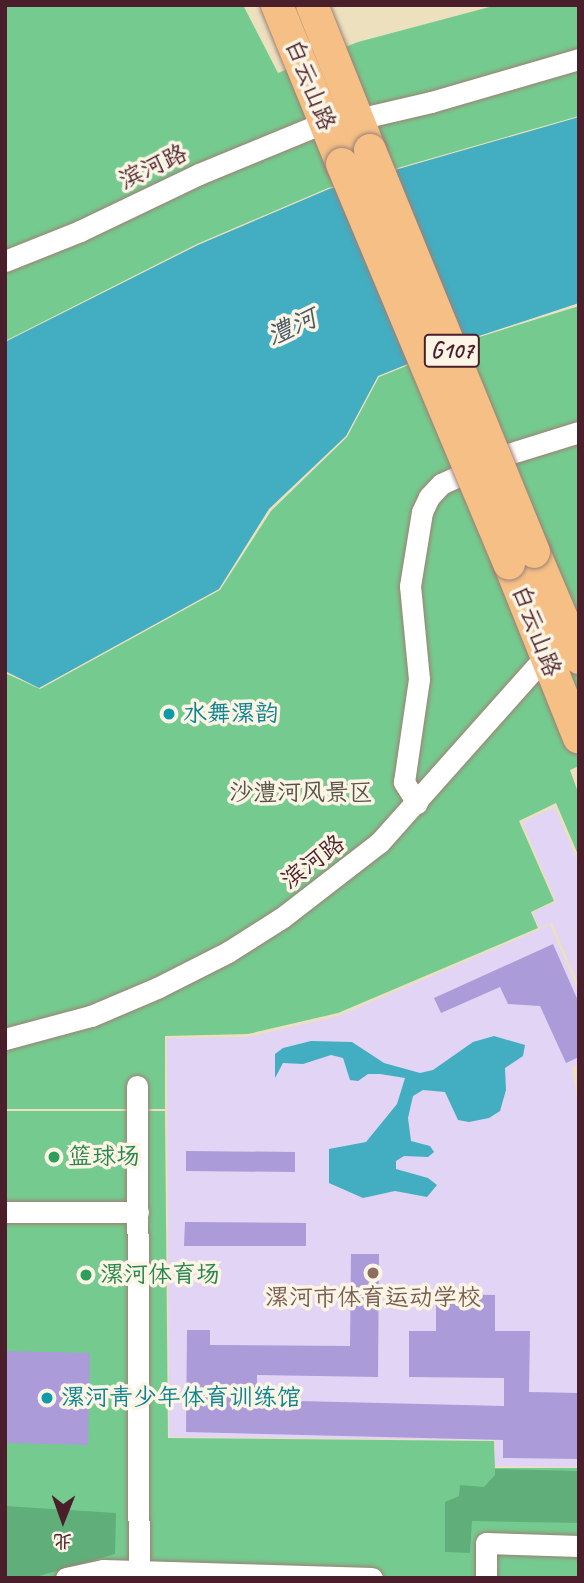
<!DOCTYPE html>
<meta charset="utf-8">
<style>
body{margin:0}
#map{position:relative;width:584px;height:1583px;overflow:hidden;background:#ede0bf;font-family:Caveat,"LXGW WenKai TC",sans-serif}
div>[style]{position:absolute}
.built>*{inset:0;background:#e1d4f4}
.green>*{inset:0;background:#75cb8f}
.forest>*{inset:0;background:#60af7a}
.water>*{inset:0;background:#43adc2}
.building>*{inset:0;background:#ab9bd9}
.roads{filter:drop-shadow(0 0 2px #9c8075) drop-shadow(0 0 2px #9c8075)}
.minor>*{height:21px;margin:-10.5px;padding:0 10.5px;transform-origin:10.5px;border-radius:10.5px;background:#fff}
.highway>*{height:32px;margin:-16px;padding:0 16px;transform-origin:16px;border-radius:16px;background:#f5bf86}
.bridges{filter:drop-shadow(0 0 2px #9c8075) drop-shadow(0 0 2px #9c8075)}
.highway-bridge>*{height:32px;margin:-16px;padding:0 16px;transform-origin:16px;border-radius:16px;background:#f5bf86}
.dots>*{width:19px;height:19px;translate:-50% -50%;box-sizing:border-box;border:4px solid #fcf5e5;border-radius:50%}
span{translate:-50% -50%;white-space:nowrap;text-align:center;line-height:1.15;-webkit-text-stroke:7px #fcf5e5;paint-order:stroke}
.shield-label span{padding:2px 5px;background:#fcf5e5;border:2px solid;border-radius:5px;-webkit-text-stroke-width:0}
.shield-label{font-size:23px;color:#4a1f2b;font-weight:700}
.street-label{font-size:24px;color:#4a1f2b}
.culture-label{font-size:24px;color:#0d838f}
.left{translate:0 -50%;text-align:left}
.park-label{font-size:24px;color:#575349}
.leisure-label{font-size:24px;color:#27864d}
.education-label{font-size:24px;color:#785e54}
.water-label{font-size:26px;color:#475867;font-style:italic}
.frame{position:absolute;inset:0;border:7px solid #4a1f2b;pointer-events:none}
.north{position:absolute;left:28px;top:1485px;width:70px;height:70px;-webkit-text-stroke:5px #fcf5e5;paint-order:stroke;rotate:181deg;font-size:19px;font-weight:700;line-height:28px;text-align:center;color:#4a1f2b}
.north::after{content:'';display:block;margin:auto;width:24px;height:32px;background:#4a1f2b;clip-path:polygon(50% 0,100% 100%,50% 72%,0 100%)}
</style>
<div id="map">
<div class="built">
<div style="clip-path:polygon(555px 807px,579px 864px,579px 986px,552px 923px,539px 928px,533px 912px,556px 902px,522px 822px)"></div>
<div style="clip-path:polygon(550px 925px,579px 992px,579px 1063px,572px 1068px,579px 1110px,579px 1467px,495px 1466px,495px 1440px,169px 1437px,167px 1038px,247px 1037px,338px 1016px)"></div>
</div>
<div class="green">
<div style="clip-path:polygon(5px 5px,243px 5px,278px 73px,358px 42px,497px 5px,579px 5px,579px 116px,328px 188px,197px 244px,5px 341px)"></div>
<div style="clip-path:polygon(579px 306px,579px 766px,570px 770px,579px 795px,579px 857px,556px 803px,519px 821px,554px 901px,531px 912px,538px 928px,338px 1013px,248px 1034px,165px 1036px,165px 1109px,5px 1109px,5px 673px,40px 689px,220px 590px,271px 511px,347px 437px,379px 377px,473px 339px)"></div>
<div style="clip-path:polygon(5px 1111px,165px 1111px,168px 1438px,494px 1441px,495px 1468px,579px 1468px,579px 1578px,5px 1578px)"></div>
</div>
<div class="forest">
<div style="clip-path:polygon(495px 1469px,579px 1471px,579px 1523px,472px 1521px,470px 1553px,445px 1552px,445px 1502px,459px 1496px,460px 1485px,484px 1487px,495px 1475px)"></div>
<div style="clip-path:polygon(5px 1506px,116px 1513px,115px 1554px,32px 1578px,5px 1578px)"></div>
</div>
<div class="water">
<div style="clip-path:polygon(579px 117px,579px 303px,470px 339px,378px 376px,346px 436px,269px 509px,219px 589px,39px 688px,5px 671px,5px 342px,198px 245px,329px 189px)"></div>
<div style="clip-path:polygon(494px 1036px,525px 1045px,523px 1056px,505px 1068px,506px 1090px,500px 1111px,489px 1118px,469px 1122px,458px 1120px,445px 1092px,423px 1090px,413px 1096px,408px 1118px,411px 1141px,430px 1146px,434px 1152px,428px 1157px,404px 1156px,396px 1161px,396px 1169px,428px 1178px,437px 1185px,427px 1197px,395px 1191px,363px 1198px,329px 1183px,329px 1149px,366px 1142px,397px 1104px,405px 1078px,380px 1074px,368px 1074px,358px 1081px,350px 1080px,343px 1058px,331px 1055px,303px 1064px,283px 1063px,275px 1078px,275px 1054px,283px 1048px,311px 1041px,352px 1042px,384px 1063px,420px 1073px,433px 1070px,473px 1042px)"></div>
</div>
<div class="building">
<div style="clip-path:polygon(553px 944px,579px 1003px,579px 1057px,566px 1063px,540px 1006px,508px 1004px,500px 987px,441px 1013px,434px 998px)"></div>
<div style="clip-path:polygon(186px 1151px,295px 1152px,295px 1172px,186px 1171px)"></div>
<div style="clip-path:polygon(185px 1222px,306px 1223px,306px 1246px,184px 1246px)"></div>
<div style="clip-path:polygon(351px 1254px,379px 1254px,378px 1377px,257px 1375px,257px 1400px,504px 1406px,504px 1378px,409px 1377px,409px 1331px,436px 1331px,436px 1294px,495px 1295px,495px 1331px,530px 1331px,529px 1392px,579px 1393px,579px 1459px,503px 1458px,503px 1440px,186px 1432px,187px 1330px,210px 1330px,210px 1345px,350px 1346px)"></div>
<div style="clip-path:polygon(5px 1351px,90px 1353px,88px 1445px,5px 1443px)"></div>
</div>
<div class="roads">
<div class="minor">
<div style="left:358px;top:119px;width:75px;rotate:-13.1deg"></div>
<div style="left:431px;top:102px;width:154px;rotate:-16.2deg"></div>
<div style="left:5px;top:261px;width:81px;rotate:-21.8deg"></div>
<div style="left:80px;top:231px;width:132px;rotate:-25.6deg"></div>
<div style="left:199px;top:174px;width:136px;rotate:-22.4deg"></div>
<div style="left:417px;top:803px;width:25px;rotate:-122deg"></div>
<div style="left:404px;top:782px;width:104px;rotate:-81.7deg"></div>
<div style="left:419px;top:679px;width:93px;rotate:-95.5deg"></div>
<div style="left:410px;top:586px;width:75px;rotate:-80.8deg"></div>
<div style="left:422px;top:512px;width:17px;rotate:-65deg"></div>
<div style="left:429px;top:497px;width:18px;rotate:-47deg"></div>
<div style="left:441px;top:484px;width:70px;rotate:-24.4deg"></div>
<div style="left:505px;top:455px;width:77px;rotate:-17.3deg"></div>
<div style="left:5px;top:1039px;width:89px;rotate:-15deg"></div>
<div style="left:91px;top:1016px;width:72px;rotate:-23deg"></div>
<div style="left:157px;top:988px;width:80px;rotate:-26.9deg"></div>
<div style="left:228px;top:952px;width:65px;rotate:-32.5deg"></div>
<div style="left:283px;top:917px;width:123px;rotate:-37.7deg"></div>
<div style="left:380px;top:842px;width:260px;rotate:-48.3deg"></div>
<div style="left:137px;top:1086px;width:492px;rotate:89.8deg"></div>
<div style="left:5px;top:1212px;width:133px"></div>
<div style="left:66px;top:1578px;width:38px;rotate:-12deg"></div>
<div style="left:103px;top:1570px;width:269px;rotate:1.7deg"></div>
<div style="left:486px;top:1578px;width:35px;rotate:-90deg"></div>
<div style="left:486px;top:1543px;width:93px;rotate:1.8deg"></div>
</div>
<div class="highway">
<div style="left:277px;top:5px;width:172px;rotate:67.8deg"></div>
<div style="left:312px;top:5px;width:156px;rotate:68.2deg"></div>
<div style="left:534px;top:552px;width:115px;rotate:67deg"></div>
<div style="left:509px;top:563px;width:188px;rotate:68.2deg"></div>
</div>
</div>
<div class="bridges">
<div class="highway-bridge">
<div style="left:370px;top:150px;width:434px;rotate:67.8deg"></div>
<div style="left:342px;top:164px;width:433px;rotate:67.3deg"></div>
</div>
</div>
<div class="dots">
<div style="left:169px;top:714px;background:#0f9aa8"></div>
<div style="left:54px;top:1157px;background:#2e9e5b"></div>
<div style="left:373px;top:1273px;background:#8d6e63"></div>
<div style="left:86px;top:1275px;background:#2e9e5b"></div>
<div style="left:47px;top:1398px;background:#0f9aa8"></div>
</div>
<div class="shield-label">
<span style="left:452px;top:351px">G107</span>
</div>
<div class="street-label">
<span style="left:310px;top:85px;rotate:68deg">白云山路</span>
<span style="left:153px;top:167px;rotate:-25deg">滨河路</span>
<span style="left:536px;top:631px;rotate:69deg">白云山路</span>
<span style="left:313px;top:862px;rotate:-37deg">滨河路</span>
</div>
<div class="culture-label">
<span class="left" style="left:183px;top:714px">水舞漯韵</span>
<span class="left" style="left:61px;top:1398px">漯河青少年体育训练馆</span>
</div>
<div class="park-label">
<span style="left:301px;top:793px">沙澧河风景区</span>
</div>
<div class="leisure-label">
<span class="left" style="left:68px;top:1157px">篮球场</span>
<span class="left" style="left:100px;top:1275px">漯河体育场</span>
</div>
<div class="education-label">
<span style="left:373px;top:1298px">漯河市体育运动学校</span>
</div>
<div class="water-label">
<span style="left:292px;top:327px;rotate:-24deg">澧河</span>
</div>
<div class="frame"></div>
<div class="north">北</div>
</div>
